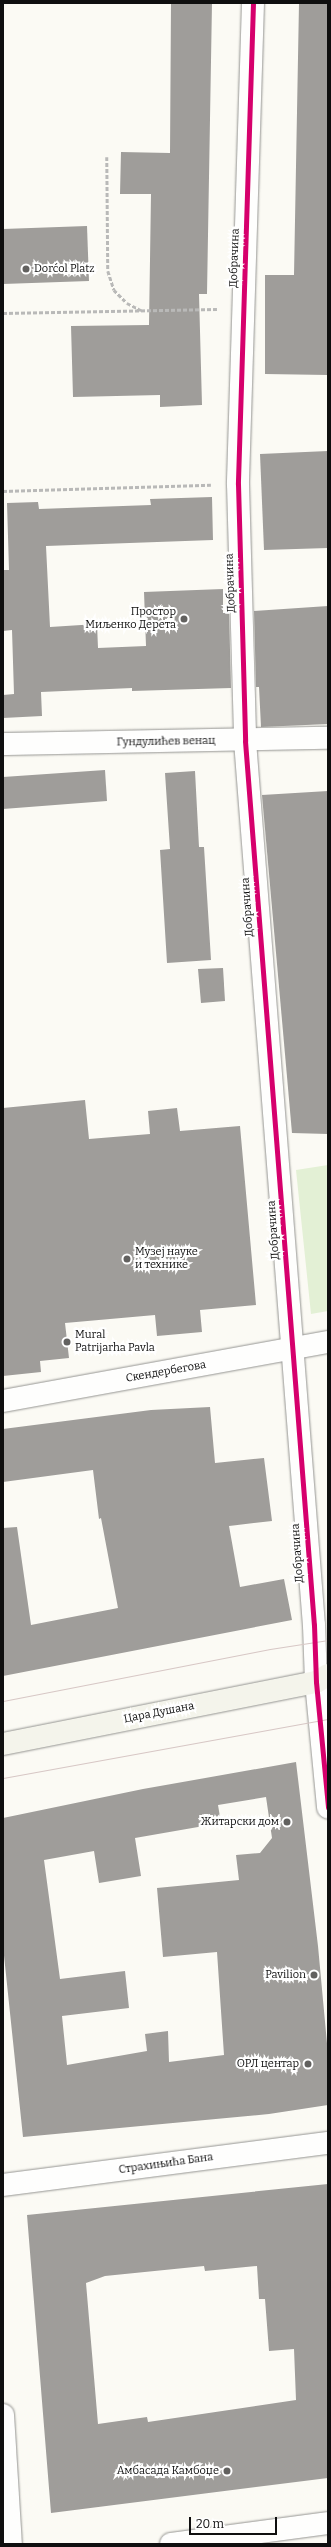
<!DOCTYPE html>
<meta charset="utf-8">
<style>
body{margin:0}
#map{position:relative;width:331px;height:2547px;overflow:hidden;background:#fbfaf4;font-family:Bitter,serif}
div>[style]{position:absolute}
.green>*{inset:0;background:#e3f0d5}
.building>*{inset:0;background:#9f9d9a}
.path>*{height:2.5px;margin-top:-1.25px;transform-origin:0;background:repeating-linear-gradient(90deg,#b9b9b8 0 4px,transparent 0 6px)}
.roads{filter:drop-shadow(0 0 1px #959592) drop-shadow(0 0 1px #959592)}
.minor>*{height:22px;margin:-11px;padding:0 11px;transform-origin:11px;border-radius:11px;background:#fefefd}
.tertiary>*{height:22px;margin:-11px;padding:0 11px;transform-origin:11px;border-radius:11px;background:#fefefd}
.secondary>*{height:22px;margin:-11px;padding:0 11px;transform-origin:11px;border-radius:11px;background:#f4f4eb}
.tram>*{height:1px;margin:-0.5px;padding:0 0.5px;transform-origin:0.5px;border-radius:0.5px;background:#d7c7c5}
.cycleway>*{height:5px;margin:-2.5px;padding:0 2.5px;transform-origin:2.5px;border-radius:2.5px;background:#d6006c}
.dots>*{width:11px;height:11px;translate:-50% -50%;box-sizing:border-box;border:2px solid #fff;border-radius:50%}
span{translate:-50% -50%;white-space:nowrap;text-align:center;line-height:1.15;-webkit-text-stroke:4px #fff;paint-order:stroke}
.street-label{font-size:11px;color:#0f0f0f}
.poi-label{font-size:11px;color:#0f0f0f}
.left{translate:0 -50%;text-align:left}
.right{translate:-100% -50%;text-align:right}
.frame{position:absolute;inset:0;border:4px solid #0f0f0f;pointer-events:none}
.scale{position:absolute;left:189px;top:2517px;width:88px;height:18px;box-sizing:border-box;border:2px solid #0f0f0f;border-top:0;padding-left:5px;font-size:12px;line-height:14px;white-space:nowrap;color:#0f0f0f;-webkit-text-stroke:3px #fff;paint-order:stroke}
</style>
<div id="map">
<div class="green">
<div style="clip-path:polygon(328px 1165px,328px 1311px,311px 1314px,296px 1170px)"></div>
</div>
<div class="building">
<div style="clip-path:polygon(171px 3px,212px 3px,207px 294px,199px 294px,202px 405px,160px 407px,160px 395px,73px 397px,71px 326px,149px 325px,151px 194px,120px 194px,121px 152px,170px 153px)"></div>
<div style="clip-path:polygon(299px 3px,328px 3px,328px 375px,265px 374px,265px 275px,294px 275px)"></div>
<div style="clip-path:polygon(87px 226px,89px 281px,3px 284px,3px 229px)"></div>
<div style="clip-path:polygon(328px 451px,328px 548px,264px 550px,260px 454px)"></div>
<div style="clip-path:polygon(212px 497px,213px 540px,46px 546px,50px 627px,97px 624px,98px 648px,146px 646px,144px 592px,223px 589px,223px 613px,229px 612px,231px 688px,132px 691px,132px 688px,41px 692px,42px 716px,3px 718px,3px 695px,14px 694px,12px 630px,3px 631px,3px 570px,9px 570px,7px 503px,38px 502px,39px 509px,151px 505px,150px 499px)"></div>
<div style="clip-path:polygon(328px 606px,328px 724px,261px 727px,259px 687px,256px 687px,254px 611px)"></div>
<div style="clip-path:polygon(105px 770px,107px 801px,3px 809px,3px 777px)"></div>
<div style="clip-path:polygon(195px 771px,199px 847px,204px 847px,211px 960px,167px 963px,160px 850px,170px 849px,165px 773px)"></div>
<div style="clip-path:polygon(328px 791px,328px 1134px,292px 1133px,262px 795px)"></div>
<div style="clip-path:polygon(223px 968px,225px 1001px,201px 1003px,198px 969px)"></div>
<div style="clip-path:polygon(85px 1100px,89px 1139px,150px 1134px,148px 1111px,177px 1108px,180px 1131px,240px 1126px,256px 1305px,200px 1310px,202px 1332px,157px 1336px,155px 1315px,65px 1323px,69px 1358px,40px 1361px,41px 1372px,3px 1376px,3px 1108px)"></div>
<div style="clip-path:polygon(210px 1407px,215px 1463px,264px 1458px,272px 1521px,229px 1526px,240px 1587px,284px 1579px,292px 1620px,3px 1676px,3px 1528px,17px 1527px,31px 1625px,118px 1608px,101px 1518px,99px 1519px,93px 1470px,3px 1482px,3px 1429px,151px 1410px)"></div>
<div style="clip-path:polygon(evenodd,296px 1762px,318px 1946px,328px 2054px,328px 2105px,269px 2114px,23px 2137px,3px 1946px,3px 1818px,143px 1789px,296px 1762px,266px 1797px,272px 1838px,260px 1853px,236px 1855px,239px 1880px,157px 1888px,163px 1957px,217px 1952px,224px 2055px,169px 2062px,168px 2031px,145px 2034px,147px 2051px,67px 2065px,62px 2016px,129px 2008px,125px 1971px,60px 1979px,44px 1860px,94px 1851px,99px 1883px,141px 1876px,135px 1838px,221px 1823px,218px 1805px,266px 1797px)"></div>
<div style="clip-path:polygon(evenodd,328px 2184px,328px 2478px,51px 2513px,27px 2215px,328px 2184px,204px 2266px,205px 2271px,257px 2266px,259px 2299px,265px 2299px,269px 2351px,294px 2349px,296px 2400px,148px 2422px,147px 2417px,98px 2424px,86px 2283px,105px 2276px,204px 2266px)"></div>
</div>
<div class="path">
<div style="left:107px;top:157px;width:114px;rotate:89.5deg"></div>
<div style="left:108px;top:271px;width:20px;rotate:72deg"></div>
<div style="left:114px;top:290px;width:18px;rotate:45deg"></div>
<div style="left:127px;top:303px;width:16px;rotate:27deg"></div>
<div style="left:3px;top:313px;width:214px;rotate:-1.1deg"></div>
<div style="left:3px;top:491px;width:208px;rotate:-1.7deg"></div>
</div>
<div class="roads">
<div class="minor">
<div style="left:253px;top:3px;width:481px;rotate:91.8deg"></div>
<div style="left:238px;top:484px;width:257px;rotate:88.4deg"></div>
<div style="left:245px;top:741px;width:887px;rotate:85.54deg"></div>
<div style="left:314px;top:1625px;width:57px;rotate:88deg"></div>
<div style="left:3px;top:744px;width:325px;rotate:-1.1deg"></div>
<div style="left:3px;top:1401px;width:330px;rotate:-10.3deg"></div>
<div style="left:3px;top:2185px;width:328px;rotate:-7.4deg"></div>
<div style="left:3px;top:2415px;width:129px;rotate:86.5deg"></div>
<div style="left:171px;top:2544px;width:158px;rotate:-7.6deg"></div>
</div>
<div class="tertiary">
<div style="left:316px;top:1682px;width:126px;rotate:84.5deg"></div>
</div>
<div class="secondary">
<div style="left:3px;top:1744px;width:319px;rotate:-11.2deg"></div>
<div style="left:316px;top:1682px;width:14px;rotate:-30deg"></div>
</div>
</div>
<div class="tram">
<div style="left:3px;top:1701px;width:272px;rotate:-11deg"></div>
<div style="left:270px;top:1649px;width:59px;rotate:-8.8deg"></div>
<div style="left:3px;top:1778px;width:330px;rotate:-10.3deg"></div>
</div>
<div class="cycleway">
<div style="left:253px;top:3px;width:481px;rotate:91.8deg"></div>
<div style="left:238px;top:484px;width:257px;rotate:88.4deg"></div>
<div style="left:245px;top:741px;width:887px;rotate:85.54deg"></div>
<div style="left:314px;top:1625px;width:57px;rotate:88deg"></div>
<div style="left:316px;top:1682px;width:126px;rotate:84.5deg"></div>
</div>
<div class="dots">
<div style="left:26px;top:269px;background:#62615f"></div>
<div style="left:184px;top:619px;background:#62615f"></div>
<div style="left:127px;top:1259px;background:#62615f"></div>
<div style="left:67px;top:1342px;background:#62615f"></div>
<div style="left:287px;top:1822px;background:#62615f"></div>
<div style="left:314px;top:1975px;background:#62615f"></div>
<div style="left:308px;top:2064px;background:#62615f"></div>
<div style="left:227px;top:2471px;background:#62615f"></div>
</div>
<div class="street-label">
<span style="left:235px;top:258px;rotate:-88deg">Добрачина</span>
<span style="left:231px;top:583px;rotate:-92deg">Добрачина</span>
<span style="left:166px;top:742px;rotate:-1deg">Гундулићев венац</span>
<span style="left:248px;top:907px;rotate:-94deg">Добрачина</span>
<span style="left:274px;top:1230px;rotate:-94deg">Добрачина</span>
<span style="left:166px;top:1372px;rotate:-10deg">Скендербегова</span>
<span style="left:298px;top:1553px;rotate:-94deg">Добрачина</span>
<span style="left:159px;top:1713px;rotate:-11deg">Цара Душана</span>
<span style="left:166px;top:2164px;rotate:-8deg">Страхињића Бана</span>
</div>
<div class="poi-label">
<span class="left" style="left:34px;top:269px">Dorćol Platz</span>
<span class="right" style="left:176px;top:619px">Простор<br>Миљенко Дерета</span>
<span class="left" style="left:135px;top:1259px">Музеј науке<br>и технике</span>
<span class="left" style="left:75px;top:1342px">Mural<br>Patrijarha Pavla</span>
<span class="right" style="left:279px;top:1822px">Житарски дом</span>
<span class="right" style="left:306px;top:1975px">Pavilion</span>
<span class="right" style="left:299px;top:2064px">ОРЛ центар</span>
<span class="right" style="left:219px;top:2471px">Амбасада Камбоџе</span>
</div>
<div class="frame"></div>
<div class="scale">20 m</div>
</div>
